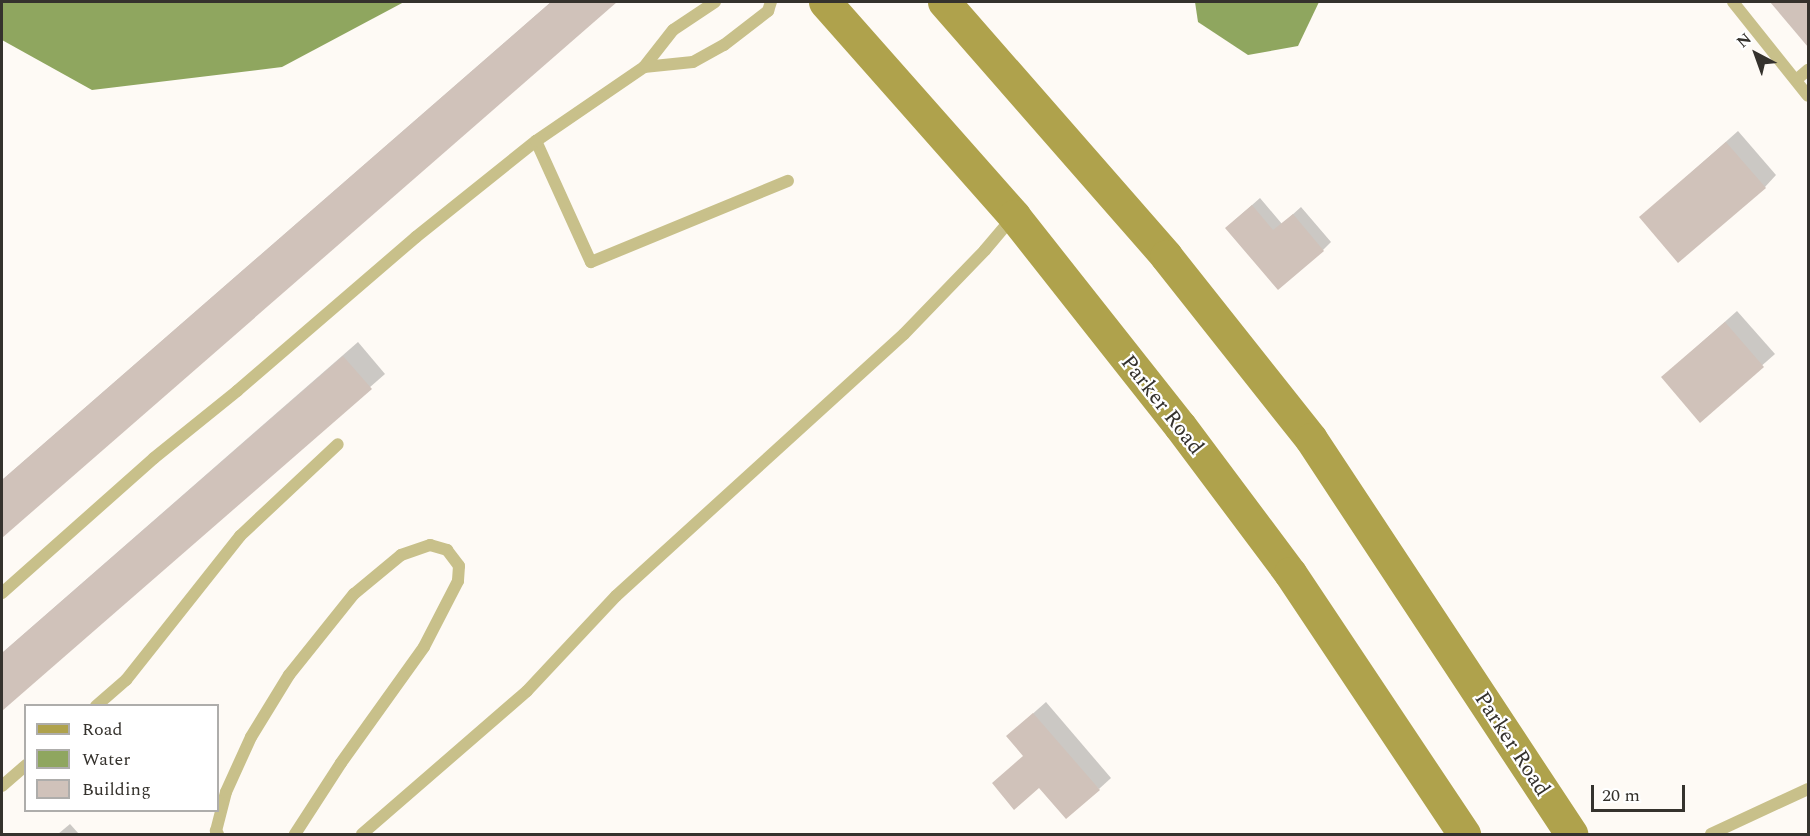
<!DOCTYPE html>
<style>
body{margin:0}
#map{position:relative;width:1810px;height:836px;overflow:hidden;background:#fefaf5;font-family:Spectral,serif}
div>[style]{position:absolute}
.water>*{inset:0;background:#8fa65f}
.shadow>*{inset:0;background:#0003}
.building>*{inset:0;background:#d0c2ba}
.lane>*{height:12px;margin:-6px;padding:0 6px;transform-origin:6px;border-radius:6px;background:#c8c08a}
.secondary>*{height:33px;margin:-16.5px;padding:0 16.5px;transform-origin:16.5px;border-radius:16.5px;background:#afa24c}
span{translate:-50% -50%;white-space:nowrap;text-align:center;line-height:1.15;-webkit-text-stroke:4.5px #fff;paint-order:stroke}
.street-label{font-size:22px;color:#35322d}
.frame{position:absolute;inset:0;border:3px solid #35322d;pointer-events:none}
.legend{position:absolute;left:24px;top:704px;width:195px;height:108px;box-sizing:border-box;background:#fff;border:2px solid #aeadab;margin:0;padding:8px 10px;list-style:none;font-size:18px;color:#35322d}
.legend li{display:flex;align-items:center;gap:12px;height:30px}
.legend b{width:30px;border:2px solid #aeadab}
.north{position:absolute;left:1726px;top:24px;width:60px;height:60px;-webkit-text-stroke:4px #fff;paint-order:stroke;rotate:319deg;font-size:16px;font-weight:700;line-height:24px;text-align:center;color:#35322d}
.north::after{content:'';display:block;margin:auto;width:21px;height:27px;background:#35322d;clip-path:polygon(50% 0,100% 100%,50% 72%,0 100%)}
.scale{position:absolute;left:1591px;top:785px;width:94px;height:27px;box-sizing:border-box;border:3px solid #35322d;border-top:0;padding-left:8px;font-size:18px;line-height:21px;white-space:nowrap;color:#35322d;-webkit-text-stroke:4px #fff;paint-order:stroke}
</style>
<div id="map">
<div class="water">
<div style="clip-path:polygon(2px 2px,404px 2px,282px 67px,92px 90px,2px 40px)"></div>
<div style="clip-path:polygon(1195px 2px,1319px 2px,1298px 46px,1248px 55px,1198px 22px)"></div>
</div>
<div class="shadow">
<div style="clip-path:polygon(551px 2px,615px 2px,2px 536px,2px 480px)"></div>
<div style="clip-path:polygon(1772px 2px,1808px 2px,1808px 45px)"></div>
<div style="clip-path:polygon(1738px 131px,1776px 175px,1765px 187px,1641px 217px)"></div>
<div style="clip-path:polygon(1260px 198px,1282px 224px,1301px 207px,1331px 242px,1323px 250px,1235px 220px)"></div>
<div style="clip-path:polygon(1737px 311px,1775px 354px,1700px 420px,1675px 366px)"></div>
<div style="clip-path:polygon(358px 342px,385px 374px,2px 709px,2px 653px)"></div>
<div style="clip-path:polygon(1046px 702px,1111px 778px,1099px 789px,1020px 725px)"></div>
<div style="clip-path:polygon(70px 824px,79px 834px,58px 834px)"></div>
</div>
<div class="building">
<div style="clip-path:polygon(551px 2px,617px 2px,2px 538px,2px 480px)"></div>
<div style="clip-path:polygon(1770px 2px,1808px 2px,1808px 47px)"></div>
<div style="clip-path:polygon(1726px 142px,1766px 188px,1678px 263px,1639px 217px)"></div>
<div style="clip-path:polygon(1252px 205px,1273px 230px,1293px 214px,1324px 251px,1278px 290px,1225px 228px)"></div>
<div style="clip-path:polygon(1725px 322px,1764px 367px,1700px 423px,1661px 377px)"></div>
<div style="clip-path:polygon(343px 356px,372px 389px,2px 711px,2px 653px)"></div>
<div style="clip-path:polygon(1033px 713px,1100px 790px,1066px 819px,1039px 788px,1014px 810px,992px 783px,1023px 756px,1006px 736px)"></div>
</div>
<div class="lane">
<div style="left:715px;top:2px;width:50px;rotate:146.3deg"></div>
<div style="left:673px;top:30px;width:47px;rotate:128.1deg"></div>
<div style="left:644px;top:67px;width:49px;rotate:-5.8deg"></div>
<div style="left:693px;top:62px;width:35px;rotate:-29deg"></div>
<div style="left:724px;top:45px;width:56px;rotate:-37.7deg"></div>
<div style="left:768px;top:11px;width:9px;rotate:-72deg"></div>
<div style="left:1733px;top:2px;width:120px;rotate:51.4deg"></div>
<div style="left:1796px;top:80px;width:16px;rotate:-40deg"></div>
<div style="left:536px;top:141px;width:133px;rotate:65.6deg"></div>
<div style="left:591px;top:262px;width:213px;rotate:-22.4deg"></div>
<div style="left:2px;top:593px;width:203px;rotate:-41.6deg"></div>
<div style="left:154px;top:458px;width:107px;rotate:-38.9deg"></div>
<div style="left:237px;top:391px;width:236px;rotate:-40.7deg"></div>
<div style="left:416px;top:237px;width:154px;rotate:-38.7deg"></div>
<div style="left:536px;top:141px;width:131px;rotate:-34.4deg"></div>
<div style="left:96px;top:706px;width:40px;rotate:-41deg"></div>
<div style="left:126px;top:680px;width:184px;rotate:-51.6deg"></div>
<div style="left:240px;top:536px;width:134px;rotate:-43.2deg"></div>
<div style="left:2px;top:786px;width:32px;rotate:-41deg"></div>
<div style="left:218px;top:834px;width:4px;rotate:-124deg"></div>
<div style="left:216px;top:831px;width:40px;rotate:-75.6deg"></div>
<div style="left:226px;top:792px;width:60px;rotate:-65.6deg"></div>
<div style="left:251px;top:737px;width:73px;rotate:-58.5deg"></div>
<div style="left:289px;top:675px;width:104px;rotate:-51.3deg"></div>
<div style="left:354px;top:594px;width:61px;rotate:-39.7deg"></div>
<div style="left:401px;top:555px;width:31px;rotate:-19deg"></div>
<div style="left:430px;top:545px;width:18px;rotate:16deg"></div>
<div style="left:447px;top:550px;width:20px;rotate:53deg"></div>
<div style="left:459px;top:566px;width:15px;rotate:94deg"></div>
<div style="left:458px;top:581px;width:74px;rotate:117.3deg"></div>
<div style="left:424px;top:647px;width:143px;rotate:125.6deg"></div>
<div style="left:341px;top:763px;width:85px;rotate:122.9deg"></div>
<div style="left:362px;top:834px;width:218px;rotate:-40.9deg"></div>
<div style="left:527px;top:691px;width:130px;rotate:-46.9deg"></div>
<div style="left:616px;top:596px;width:389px;rotate:-42.3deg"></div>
<div style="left:904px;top:334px;width:117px;rotate:-46deg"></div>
<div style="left:985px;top:250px;width:43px;rotate:-49.7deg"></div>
<div style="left:1711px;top:834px;width:107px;rotate:-24.9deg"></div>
</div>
<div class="secondary">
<div style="left:825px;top:2px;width:286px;rotate:48.5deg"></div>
<div style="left:1014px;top:216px;width:268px;rotate:51.7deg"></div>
<div style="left:1180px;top:426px;width:184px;rotate:53.2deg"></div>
<div style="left:1290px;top:573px;width:314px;rotate:56.3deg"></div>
<div style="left:944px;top:2px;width:337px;rotate:48.8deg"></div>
<div style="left:1166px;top:256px;width:233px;rotate:51.6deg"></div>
<div style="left:1311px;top:439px;width:473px;rotate:56.6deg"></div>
</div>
<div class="street-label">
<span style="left:1162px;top:405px;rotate:52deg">Parker Road</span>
<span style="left:1512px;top:744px;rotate:57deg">Parker Road</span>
</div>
<div class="frame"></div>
<ul class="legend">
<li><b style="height:8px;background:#afa24c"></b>Road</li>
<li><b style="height:16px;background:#8fa65f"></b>Water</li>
<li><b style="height:16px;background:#d0c2ba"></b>Building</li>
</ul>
<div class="north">N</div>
<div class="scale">20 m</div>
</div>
